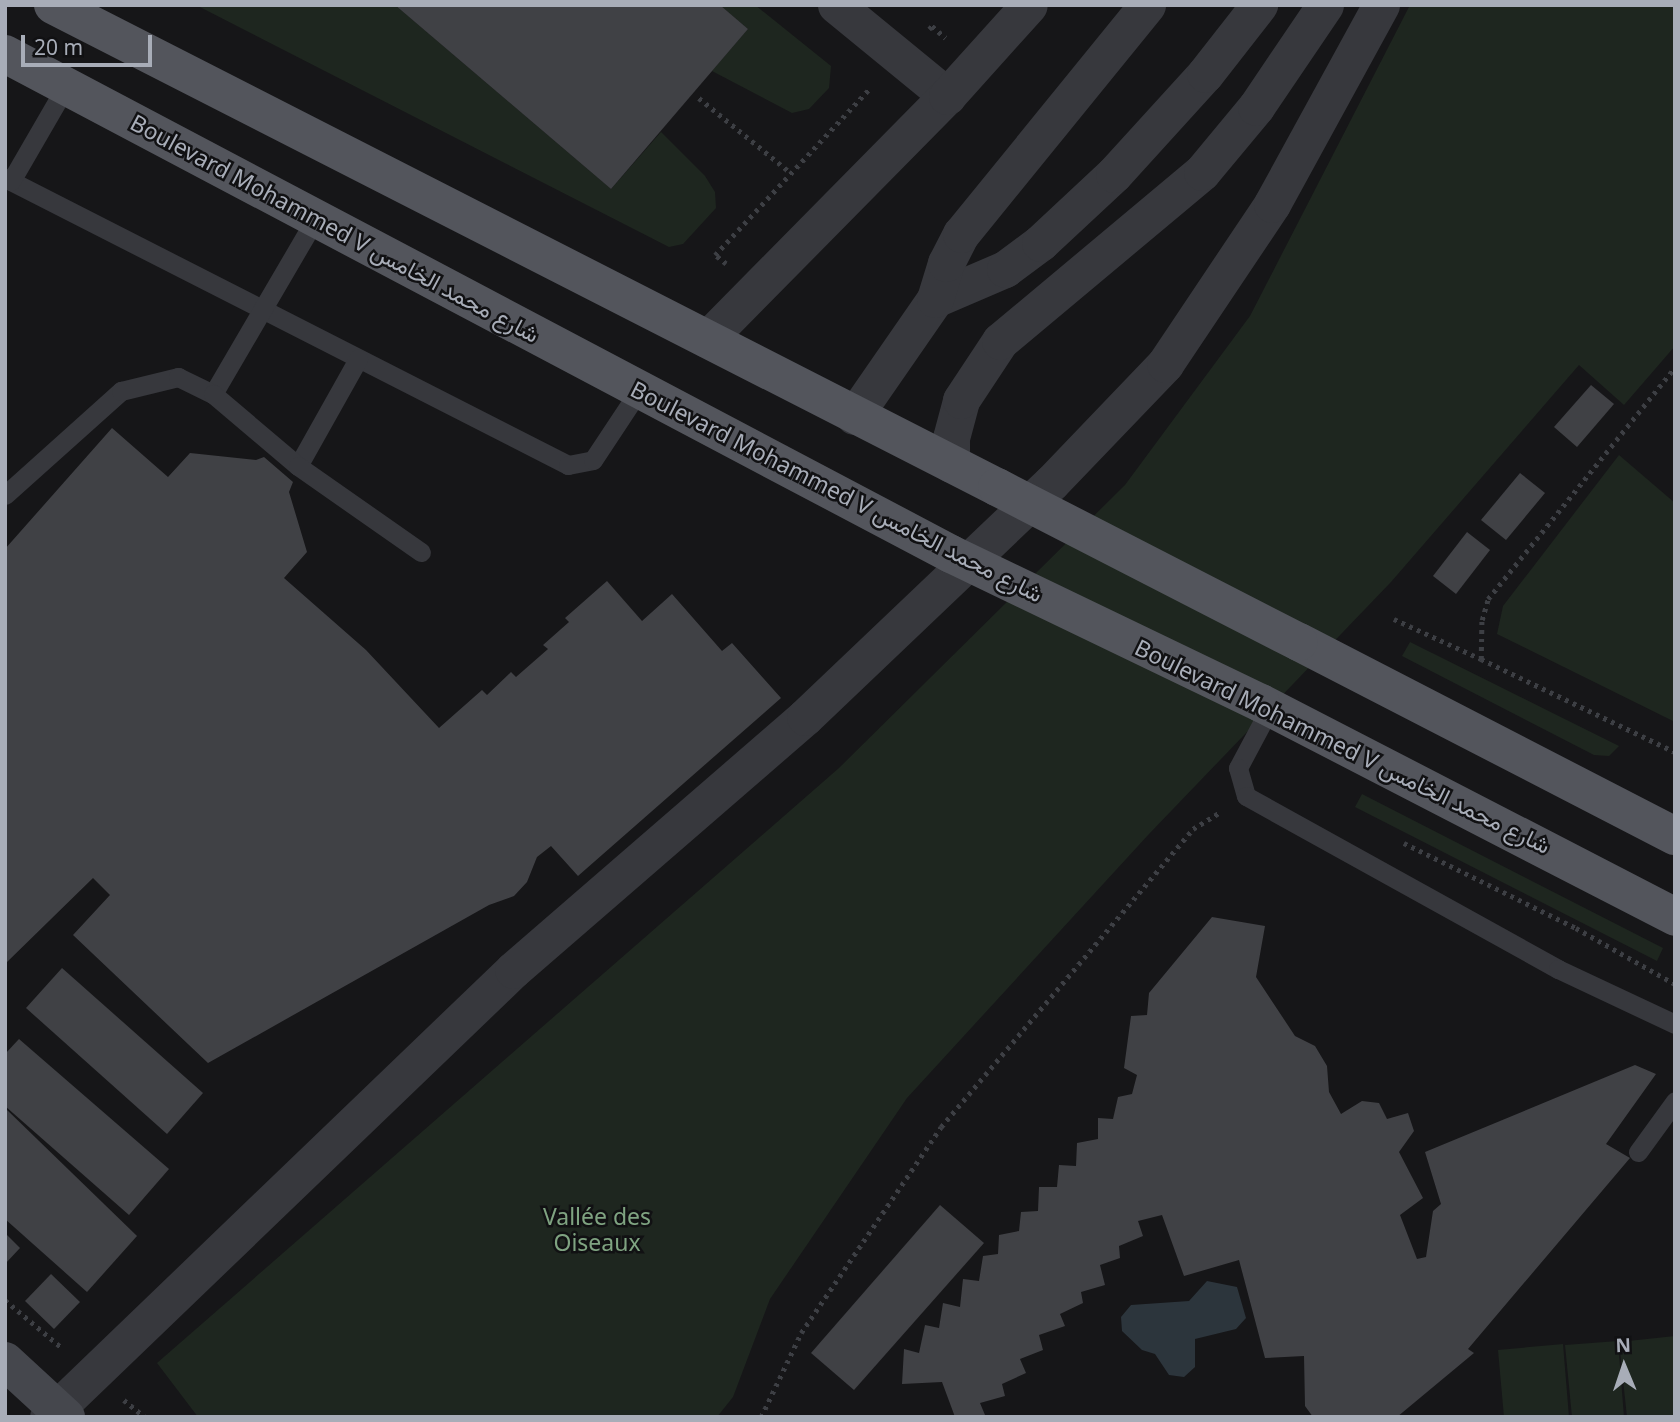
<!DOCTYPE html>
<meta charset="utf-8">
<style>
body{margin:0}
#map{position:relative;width:1680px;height:1422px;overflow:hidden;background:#161618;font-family:"Noto Sans",Vazirmatn,sans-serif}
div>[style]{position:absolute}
.green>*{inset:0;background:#1e261f}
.water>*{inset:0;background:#2c353c}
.building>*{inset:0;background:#404145}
.path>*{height:4.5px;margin-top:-2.25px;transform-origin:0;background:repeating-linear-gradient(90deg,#3d3f44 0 3.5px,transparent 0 8.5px)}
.lane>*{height:19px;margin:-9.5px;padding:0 9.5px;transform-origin:9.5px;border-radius:9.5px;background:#37383d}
.street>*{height:37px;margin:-18.5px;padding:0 18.5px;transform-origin:18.5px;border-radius:18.5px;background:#37383d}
.secondary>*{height:38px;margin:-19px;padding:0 19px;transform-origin:19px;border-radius:19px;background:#45474d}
.primary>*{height:38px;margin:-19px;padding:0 19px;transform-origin:19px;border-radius:19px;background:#53555c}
.primary-bridge>*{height:38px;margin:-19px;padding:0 19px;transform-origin:19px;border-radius:19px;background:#53555c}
span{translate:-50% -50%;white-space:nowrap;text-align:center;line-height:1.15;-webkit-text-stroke:5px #111113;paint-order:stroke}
.street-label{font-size:23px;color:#a8adb8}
.park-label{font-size:23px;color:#7fa381}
.frame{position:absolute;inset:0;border:7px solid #a8adb8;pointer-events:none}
.north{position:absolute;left:1589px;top:1331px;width:70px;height:70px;-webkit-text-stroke:5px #111113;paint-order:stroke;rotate:358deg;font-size:19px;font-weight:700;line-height:28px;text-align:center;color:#a8adb8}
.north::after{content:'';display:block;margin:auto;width:24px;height:32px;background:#a8adb8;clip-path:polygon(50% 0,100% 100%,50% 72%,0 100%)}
.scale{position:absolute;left:21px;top:35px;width:131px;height:32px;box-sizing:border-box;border:4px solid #a8adb8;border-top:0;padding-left:9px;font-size:21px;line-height:24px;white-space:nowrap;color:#a8adb8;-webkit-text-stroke:5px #111113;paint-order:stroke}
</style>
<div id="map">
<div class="green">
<div style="clip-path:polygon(196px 5px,395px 5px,611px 189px,661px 132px,705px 176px,715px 192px,716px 208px,683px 244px,669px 247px)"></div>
<div style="clip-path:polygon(720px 5px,755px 5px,831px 66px,829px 88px,809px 109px,792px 113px,712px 71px,748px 29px)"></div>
<div style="clip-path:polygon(1410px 5px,1675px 5px,1675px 346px,1624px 405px,1579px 365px,1391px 582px,1149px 834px,907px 1098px,770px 1299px,733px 1397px,717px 1417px,198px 1417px,157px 1363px,839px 768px,1125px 485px,1250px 316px)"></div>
<div style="clip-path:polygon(1619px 455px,1675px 503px,1675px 722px,1497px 634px,1503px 606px)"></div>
<div style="clip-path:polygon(1410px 642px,1619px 746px,1609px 756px,1594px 755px,1402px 656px)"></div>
<div style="clip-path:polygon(1362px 794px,1663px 948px,1657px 961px,1355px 807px)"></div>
<div style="clip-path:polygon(1675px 1336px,1675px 1417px,1627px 1417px,1619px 1342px)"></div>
<div style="clip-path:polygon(1618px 1341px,1624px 1417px,1572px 1417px,1565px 1345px)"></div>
<div style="clip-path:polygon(1563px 1344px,1569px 1417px,1504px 1417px,1498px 1350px)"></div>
</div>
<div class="water">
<div style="clip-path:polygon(1207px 1281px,1237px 1287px,1246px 1318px,1236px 1329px,1195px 1339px,1195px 1367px,1184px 1377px,1169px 1375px,1155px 1354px,1142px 1350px,1122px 1331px,1121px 1317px,1131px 1305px,1189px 1301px)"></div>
</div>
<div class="building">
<div style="clip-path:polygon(395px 5px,720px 5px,748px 29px,611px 189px)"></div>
<div style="clip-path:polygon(1591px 385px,1614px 404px,1577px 447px,1554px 427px)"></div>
<div style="clip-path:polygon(112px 428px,168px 477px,190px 453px,256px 460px,264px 457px,293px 482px,289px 492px,307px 552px,284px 578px,366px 650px,439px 728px,482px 690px,487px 695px,511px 672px,516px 677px,548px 649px,543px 645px,569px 622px,565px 618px,607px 581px,642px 621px,672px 594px,722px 651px,732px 643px,781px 698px,578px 876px,551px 846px,537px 857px,527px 882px,514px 896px,489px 905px,208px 1063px,73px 935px,110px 895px,93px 878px,5px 964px,5px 549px)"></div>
<div style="clip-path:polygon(1520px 473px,1545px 493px,1506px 540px,1481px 520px)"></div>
<div style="clip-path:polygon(1467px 532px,1490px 550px,1456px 594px,1433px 576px)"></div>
<div style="clip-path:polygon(1212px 917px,1265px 926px,1256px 977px,1295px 1036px,1315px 1046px,1327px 1066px,1329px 1092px,1341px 1114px,1362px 1101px,1379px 1103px,1387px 1119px,1408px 1113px,1414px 1131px,1399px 1152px,1423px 1198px,1400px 1215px,1417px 1259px,1426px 1257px,1433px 1211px,1441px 1204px,1425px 1152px,1635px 1065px,1656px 1074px,1606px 1144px,1630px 1158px,1468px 1349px,1474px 1353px,1397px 1417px,1313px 1417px,1305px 1406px,1304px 1356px,1265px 1358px,1239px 1260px,1184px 1276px,1162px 1215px,1138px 1221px,1143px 1236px,1119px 1246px,1120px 1258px,1100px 1265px,1105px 1285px,1081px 1292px,1083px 1303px,1060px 1314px,1065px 1326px,1039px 1335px,1043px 1350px,1020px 1359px,1026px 1373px,1002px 1384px,1005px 1396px,980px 1403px,985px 1415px,955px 1417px,942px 1382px,902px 1384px,904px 1349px,919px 1353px,925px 1325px,939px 1328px,943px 1303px,960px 1307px,963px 1279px,979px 1281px,983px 1256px,998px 1254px,999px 1235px,1019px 1231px,1021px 1212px,1038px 1211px,1039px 1187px,1057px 1187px,1059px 1165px,1076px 1166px,1077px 1143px,1098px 1139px,1098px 1118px,1113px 1119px,1118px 1097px,1132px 1094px,1137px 1075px,1124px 1068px,1131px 1016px,1147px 1015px,1149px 993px)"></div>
<div style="clip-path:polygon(62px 968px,203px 1093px,167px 1134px,26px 1008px)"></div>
<div style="clip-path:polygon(19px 1039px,169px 1169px,129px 1215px,5px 1106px,5px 1054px)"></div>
<div style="clip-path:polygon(5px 1108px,137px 1236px,87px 1292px,5px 1219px)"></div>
<div style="clip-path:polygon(940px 1205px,984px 1243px,854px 1390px,811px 1353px)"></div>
<div style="clip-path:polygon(5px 1233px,20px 1248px,5px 1264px)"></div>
<div style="clip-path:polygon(51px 1274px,80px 1302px,54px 1329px,25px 1301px)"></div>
</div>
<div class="path">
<div style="left:929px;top:29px;width:4px;rotate:-45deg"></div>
<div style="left:932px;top:26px;width:18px;rotate:41deg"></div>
<div style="left:699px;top:98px;width:119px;rotate:39.2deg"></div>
<div style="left:726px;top:264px;width:14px;rotate:-141deg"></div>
<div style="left:715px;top:255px;width:229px;rotate:-47.1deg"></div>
<div style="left:1394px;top:619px;width:96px;rotate:24.7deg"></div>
<div style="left:1481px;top:659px;width:39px;rotate:-89deg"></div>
<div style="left:1482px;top:620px;width:22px;rotate:-74deg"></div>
<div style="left:1488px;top:599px;width:298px;rotate:-51.1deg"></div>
<div style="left:1481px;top:659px;width:215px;rotate:25.6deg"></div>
<div style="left:1404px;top:843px;width:192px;rotate:26.3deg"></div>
<div style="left:1576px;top:928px;width:114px;rotate:29.5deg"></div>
<div style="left:5px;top:1300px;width:73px;rotate:40deg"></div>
<div style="left:124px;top:1400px;width:27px;rotate:39deg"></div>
<div style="left:761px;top:1417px;width:93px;rotate:-64.5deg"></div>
<div style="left:801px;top:1333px;width:249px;rotate:-55.8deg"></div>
<div style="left:941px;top:1127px;width:390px;rotate:-49.8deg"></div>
<div style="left:1193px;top:829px;width:31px;rotate:-32deg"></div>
</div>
<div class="lane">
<div style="left:5px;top:178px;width:632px;rotate:27.01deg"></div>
<div style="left:568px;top:465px;width:25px;rotate:-11deg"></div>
<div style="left:593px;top:460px;width:85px;rotate:-56.5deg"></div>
<div style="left:11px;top:181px;width:110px;rotate:-59.9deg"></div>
<div style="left:213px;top:394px;width:204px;rotate:-59.7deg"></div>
<div style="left:298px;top:466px;width:123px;rotate:-60.7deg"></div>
<div style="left:5px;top:495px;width:156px;rotate:-41.9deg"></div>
<div style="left:121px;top:391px;width:59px;rotate:-13.8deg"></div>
<div style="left:178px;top:377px;width:39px;rotate:26deg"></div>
<div style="left:213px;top:394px;width:111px;rotate:40.3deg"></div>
<div style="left:298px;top:466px;width:150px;rotate:35deg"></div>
<div style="left:1270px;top:708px;width:68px;rotate:118.1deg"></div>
<div style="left:1238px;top:768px;width:29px;rotate:74deg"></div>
<div style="left:1246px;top:796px;width:357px;rotate:29deg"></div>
<div style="left:1558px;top:969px;width:129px;rotate:25.2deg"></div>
<div style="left:1638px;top:1152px;width:63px;rotate:-54deg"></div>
</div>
<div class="street">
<div style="left:836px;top:5px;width:144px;rotate:39.3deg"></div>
<div style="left:935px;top:299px;width:76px;rotate:-23.2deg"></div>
<div style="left:1005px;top:269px;width:44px;rotate:-36.6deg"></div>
<div style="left:1040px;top:243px;width:101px;rotate:-43deg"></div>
<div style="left:1114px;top:174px;width:135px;rotate:-47.7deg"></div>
<div style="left:1205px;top:74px;width:88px;rotate:-52deg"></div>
<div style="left:707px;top:339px;width:342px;rotate:-45.4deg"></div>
<div style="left:947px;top:96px;width:122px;rotate:-48deg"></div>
<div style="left:854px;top:416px;width:142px;rotate:-55.3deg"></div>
<div style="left:935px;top:299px;width:38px;rotate:-73deg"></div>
<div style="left:946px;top:263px;width:33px;rotate:-63deg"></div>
<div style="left:961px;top:234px;width:295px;rotate:-50.9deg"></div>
<div style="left:951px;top:464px;width:26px;rotate:-90deg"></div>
<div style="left:951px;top:438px;width:39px;rotate:-75deg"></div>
<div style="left:961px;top:400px;width:71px;rotate:-56.5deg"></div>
<div style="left:1000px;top:341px;width:263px;rotate:-39.9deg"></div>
<div style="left:1202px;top:172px;width:85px;rotate:-50.3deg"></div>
<div style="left:1256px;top:107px;width:123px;rotate:-55.9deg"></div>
<div style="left:48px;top:1417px;width:645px;rotate:-43.87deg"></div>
<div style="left:513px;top:970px;width:386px;rotate:-40.9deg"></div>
<div style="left:805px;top:717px;width:340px;rotate:-43.6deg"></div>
<div style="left:1051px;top:483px;width:165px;rotate:-46.2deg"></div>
<div style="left:1165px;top:364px;width:192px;rotate:-56.2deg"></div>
<div style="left:1272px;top:204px;width:227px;rotate:-61.3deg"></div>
</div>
<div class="secondary">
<div style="left:5px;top:1361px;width:83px;rotate:42.6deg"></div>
</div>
<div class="primary">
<div style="left:53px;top:5px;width:1060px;rotate:27.05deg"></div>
<div style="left:5px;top:54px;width:1070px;rotate:27.86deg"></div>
<div style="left:1299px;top:642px;width:423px;rotate:27.3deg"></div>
<div style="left:1261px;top:703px;width:466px;rotate:27.3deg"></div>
</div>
<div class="primary-bridge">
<div style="left:997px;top:487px;width:339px;rotate:27.2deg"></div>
<div style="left:951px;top:554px;width:344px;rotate:25.7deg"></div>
</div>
<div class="street-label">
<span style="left:335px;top:228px;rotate:28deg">Boulevard Mohammed V شارع محمد الخامس</span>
<span style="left:837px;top:491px;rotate:27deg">Boulevard Mohammed V شارع محمد الخامس</span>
<span style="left:1343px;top:746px;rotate:26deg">Boulevard Mohammed V شارع محمد الخامس</span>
</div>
<div class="park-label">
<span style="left:597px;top:1229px">Vallée des<br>Oiseaux</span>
</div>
<div class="frame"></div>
<div class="north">N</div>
<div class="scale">20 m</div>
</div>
